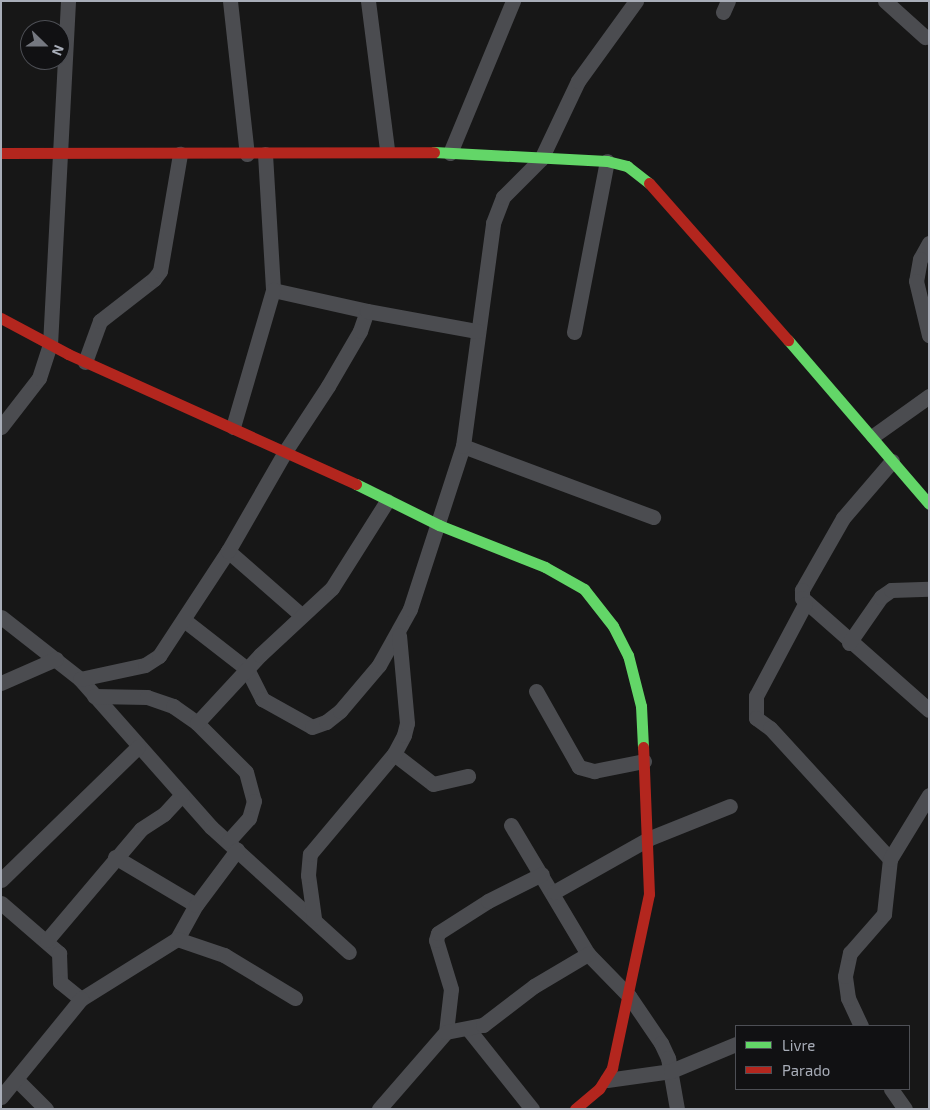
<!DOCTYPE html>
<style>
body{margin:0}
#map{position:relative;width:930px;height:1110px;overflow:hidden;background:#171717;font-family:"Exo 2",sans-serif}
div>[style]{position:absolute}
.street>*{height:15px;margin:-7.5px;padding:0 7.5px;transform-origin:7.5px;border-radius:7.5px;background:#4b4c50}
.fast>*{height:11px;margin:-5.5px;padding:0 5.5px;transform-origin:5.5px;border-radius:5.5px;background:#63d668}
.jam>*{height:11px;margin:-5.5px;padding:0 5.5px;transform-origin:5.5px;border-radius:5.5px;background:#b3261e}
span{translate:-50% -50%;white-space:nowrap;text-align:center;line-height:1.15;-webkit-text-stroke:4.5px #111113;paint-order:stroke}
.frame{position:absolute;inset:0;border:2px solid #a8adb8;pointer-events:none}
.legend{position:absolute;left:735px;top:1025px;width:175px;height:65px;box-sizing:border-box;background:#111113;border:1px solid #4d4f55;margin:0;padding:6px 9px;list-style:none;font-size:15px;color:#a8adb8}
.legend li{display:flex;align-items:center;gap:10px;height:25px}
.legend b{width:25px;border:1px solid #4d4f55}
.north{position:absolute;left:20px;top:20px;width:50px;height:50px;box-sizing:border-box;background:#111113;border:1px solid #4d4f55;border-radius:50%;rotate:112deg;font-size:14px;font-weight:700;line-height:20px;text-align:center;color:#a8adb8}
.north::after{content:'';display:block;margin:auto;width:18px;height:22px;background:#757880;clip-path:polygon(50% 0,100% 100%,50% 72%,0 100%)}
</style>
<div id="map">
<div class="street">
<div style="left:230px;top:1px;width:154px;rotate:83.7deg"></div>
<div style="left:368px;top:1px;width:150px;rotate:82.7deg"></div>
<div style="left:885px;top:1px;width:54px;rotate:42deg"></div>
<div style="left:723px;top:12px;width:12px;rotate:-66deg"></div>
<div style="left:450px;top:153px;width:165px;rotate:-67.5deg"></div>
<div style="left:265px;top:154px;width:136px;rotate:86.6deg"></div>
<div style="left:273px;top:290px;width:96px;rotate:12.6deg"></div>
<div style="left:929px;top:243px;width:18px;rotate:119deg"></div>
<div style="left:920px;top:259px;width:22px;rotate:100deg"></div>
<div style="left:916px;top:281px;width:56px;rotate:76.5deg"></div>
<div style="left:574px;top:332px;width:174px;rotate:-79.1deg"></div>
<div style="left:85px;top:362px;width:44px;rotate:-69.9deg"></div>
<div style="left:100px;top:321px;width:68px;rotate:-37.9deg"></div>
<div style="left:154px;top:279px;width:10px;rotate:-53deg"></div>
<div style="left:160px;top:271px;width:119px;rotate:-80.3deg"></div>
<div style="left:1px;top:427px;width:62px;rotate:-52.2deg"></div>
<div style="left:39px;top:378px;width:35px;rotate:-72deg"></div>
<div style="left:50px;top:345px;width:344px;rotate:-87deg"></div>
<div style="left:233px;top:427px;width:143px;rotate:-73.7deg"></div>
<div style="left:873px;top:436px;width:69px;rotate:-35.5deg"></div>
<div style="left:463px;top:446px;width:203px;rotate:20.5deg"></div>
<div style="left:892px;top:461px;width:75px;rotate:130.7deg"></div>
<div style="left:843px;top:518px;width:83px;rotate:119.7deg"></div>
<div style="left:802px;top:590px;width:8px;rotate:90deg"></div>
<div style="left:802px;top:598px;width:169px;rotate:41.4deg"></div>
<div style="left:228px;top:551px;width:97px;rotate:41.2deg"></div>
<div style="left:805px;top:604px;width:104px;rotate:118deg"></div>
<div style="left:756px;top:696px;width:22px;rotate:90deg"></div>
<div style="left:756px;top:718px;width:17px;rotate:36deg"></div>
<div style="left:770px;top:728px;width:178px;rotate:47.5deg"></div>
<div style="left:1px;top:617px;width:100px;rotate:38.1deg"></div>
<div style="left:80px;top:679px;width:198px;rotate:48.5deg"></div>
<div style="left:211px;top:827px;width:186px;rotate:42.2deg"></div>
<div style="left:184px;top:620px;width:80px;rotate:37.9deg"></div>
<div style="left:247px;top:669px;width:34px;rotate:63deg"></div>
<div style="left:262px;top:699px;width:57px;rotate:29.2deg"></div>
<div style="left:312px;top:727px;width:15px;rotate:-20deg"></div>
<div style="left:326px;top:722px;width:18px;rotate:-38deg"></div>
<div style="left:340px;top:711px;width:60px;rotate:-49.7deg"></div>
<div style="left:379px;top:665px;width:64px;rotate:-61deg"></div>
<div style="left:410px;top:609px;width:171px;rotate:-72deg"></div>
<div style="left:463px;top:446px;width:225px;rotate:-82.3deg"></div>
<div style="left:493px;top:223px;width:28px;rotate:-69deg"></div>
<div style="left:503px;top:197px;width:54px;rotate:-45deg"></div>
<div style="left:541px;top:159px;width:86px;rotate:-64.6deg"></div>
<div style="left:578px;top:81px;width:99px;rotate:-54.1deg"></div>
<div style="left:849px;top:643px;width:56px;rotate:-55.2deg"></div>
<div style="left:881px;top:597px;width:12px;rotate:-35deg"></div>
<div style="left:891px;top:590px;width:38px;rotate:-2deg"></div>
<div style="left:80px;top:679px;width:66px;rotate:-12.2deg"></div>
<div style="left:145px;top:665px;width:17px;rotate:-33deg"></div>
<div style="left:159px;top:656px;width:126px;rotate:-56.7deg"></div>
<div style="left:228px;top:551px;width:116px;rotate:-60.1deg"></div>
<div style="left:286px;top:450px;width:77px;rotate:-56.7deg"></div>
<div style="left:328px;top:386px;width:64px;rotate:-59.8deg"></div>
<div style="left:360px;top:331px;width:21px;rotate:-71deg"></div>
<div style="left:367px;top:311px;width:112px;rotate:10.3deg"></div>
<div style="left:1px;top:683px;width:60px;rotate:-23.6deg"></div>
<div style="left:536px;top:691px;width:87px;rotate:60.5deg"></div>
<div style="left:579px;top:767px;width:16px;rotate:15deg"></div>
<div style="left:594px;top:771px;width:51px;rotate:-11.3deg"></div>
<div style="left:94px;top:696px;width:53px;rotate:1.1deg"></div>
<div style="left:147px;top:697px;width:28px;rotate:19deg"></div>
<div style="left:173px;top:706px;width:29px;rotate:35deg"></div>
<div style="left:197px;top:723px;width:69px;rotate:45deg"></div>
<div style="left:246px;top:772px;width:30px;rotate:75deg"></div>
<div style="left:254px;top:801px;width:18px;rotate:106deg"></div>
<div style="left:249px;top:818px;width:31px;rotate:132deg"></div>
<div style="left:197px;top:723px;width:93px;rotate:-47.2deg"></div>
<div style="left:260px;top:655px;width:98px;rotate:-42.9deg"></div>
<div style="left:332px;top:588px;width:103px;rotate:-57.7deg"></div>
<div style="left:394px;top:754px;width:49px;rotate:37.6deg"></div>
<div style="left:433px;top:784px;width:36px;rotate:-13deg"></div>
<div style="left:511px;top:825px;width:150px;rotate:59.2deg"></div>
<div style="left:588px;top:954px;width:59px;rotate:45.7deg"></div>
<div style="left:629px;top:996px;width:57px;rotate:55.8deg"></div>
<div style="left:661px;top:1043px;width:17px;rotate:65deg"></div>
<div style="left:668px;top:1058px;width:52px;rotate:80deg"></div>
<div style="left:115px;top:857px;width:94px;rotate:30.7deg"></div>
<div style="left:1px;top:880px;width:191px;rotate:-44.2deg"></div>
<div style="left:554px;top:892px;width:110px;rotate:-29.4deg"></div>
<div style="left:650px;top:838px;width:86px;rotate:-21.8deg"></div>
<div style="left:1px;top:903px;width:77px;rotate:40.8deg"></div>
<div style="left:59px;top:953px;width:29px;rotate:88deg"></div>
<div style="left:60px;top:982px;width:27px;rotate:39deg"></div>
<div style="left:81px;top:999px;width:113px;rotate:-32deg"></div>
<div style="left:177px;top:939px;width:39px;rotate:-61deg"></div>
<div style="left:196px;top:905px;width:69px;rotate:-53.3deg"></div>
<div style="left:314px;top:918px;width:43px;rotate:-97.9deg"></div>
<div style="left:308px;top:875px;width:21px;rotate:-85deg"></div>
<div style="left:310px;top:854px;width:131px;rotate:-50deg"></div>
<div style="left:394px;top:754px;width:21px;rotate:-62deg"></div>
<div style="left:404px;top:735px;width:12px;rotate:-76deg"></div>
<div style="left:407px;top:723px;width:88px;rotate:-95.2deg"></div>
<div style="left:177px;top:939px;width:50px;rotate:18.8deg"></div>
<div style="left:224px;top:955px;width:83px;rotate:31.2deg"></div>
<div style="left:47px;top:940px;width:145px;rotate:-49.7deg"></div>
<div style="left:141px;top:829px;width:27px;rotate:-33deg"></div>
<div style="left:164px;top:814px;width:26px;rotate:-47deg"></div>
<div style="left:861px;top:1026px;width:31px;rotate:-115deg"></div>
<div style="left:848px;top:998px;width:22px;rotate:-98deg"></div>
<div style="left:845px;top:976px;width:24px;rotate:-78deg"></div>
<div style="left:850px;top:953px;width:52px;rotate:-48.9deg"></div>
<div style="left:884px;top:914px;width:55px;rotate:-83.8deg"></div>
<div style="left:890px;top:859px;width:75px;rotate:-58.6deg"></div>
<div style="left:469px;top:1030px;width:101px;rotate:51.4deg"></div>
<div style="left:446px;top:1032px;width:43px;rotate:-83.4deg"></div>
<div style="left:451px;top:989px;width:51px;rotate:-107deg"></div>
<div style="left:436px;top:940px;width:7px;rotate:-74deg"></div>
<div style="left:438px;top:933px;width:59px;rotate:-32.6deg"></div>
<div style="left:488px;top:901px;width:60px;rotate:-26.6deg"></div>
<div style="left:17px;top:1080px;width:41px;rotate:45deg"></div>
<div style="left:607px;top:1080px;width:65px;rotate:-8deg"></div>
<div style="left:671px;top:1071px;width:70px;rotate:-22.6deg"></div>
<div style="left:891px;top:1089px;width:24px;rotate:55deg"></div>
<div style="left:1px;top:1097px;width:127px;rotate:-50.8deg"></div>
<div style="left:379px;top:1109px;width:102px;rotate:-49deg"></div>
<div style="left:446px;top:1032px;width:38px;rotate:-11deg"></div>
<div style="left:483px;top:1025px;width:64px;rotate:-37.4deg"></div>
<div style="left:534px;top:986px;width:63px;rotate:-30.7deg"></div>
</div>
<div class="fast">
<div style="left:434px;top:152px;width:173px;rotate:3deg"></div>
<div style="left:607px;top:161px;width:21px;rotate:14deg"></div>
<div style="left:627px;top:166px;width:28px;rotate:38deg"></div>
<div style="left:788px;top:340px;width:216px;rotate:49.3deg"></div>
<div style="left:356px;top:484px;width:93px;rotate:26.3deg"></div>
<div style="left:439px;top:525px;width:114px;rotate:21.6deg"></div>
<div style="left:545px;top:567px;width:45px;rotate:29.4deg"></div>
<div style="left:584px;top:589px;width:47px;rotate:51.9deg"></div>
<div style="left:613px;top:626px;width:33px;rotate:63deg"></div>
<div style="left:628px;top:655px;width:53px;rotate:75.7deg"></div>
<div style="left:641px;top:706px;width:41px;rotate:87.2deg"></div>
</div>
<div class="jam">
<div style="left:1px;top:153px;width:433px;rotate:-0.1deg"></div>
<div style="left:649px;top:183px;width:210px;rotate:48.5deg"></div>
<div style="left:1px;top:318px;width:76px;rotate:28.2deg"></div>
<div style="left:68px;top:354px;width:316px;rotate:24.3deg"></div>
<div style="left:575px;top:1109px;width:31px;rotate:-40deg"></div>
<div style="left:599px;top:1089px;width:25px;rotate:-58deg"></div>
<div style="left:612px;top:1068px;width:178px;rotate:-78deg"></div>
<div style="left:649px;top:894px;width:147px;rotate:-92.3deg"></div>
</div>
<div class="frame"></div>
<ul class="legend">
<li><b style="height:6px;background:#63d668"></b>Livre</li>
<li><b style="height:6px;background:#b3261e"></b>Parado</li>
</ul>
<div class="north">N</div>
</div>
